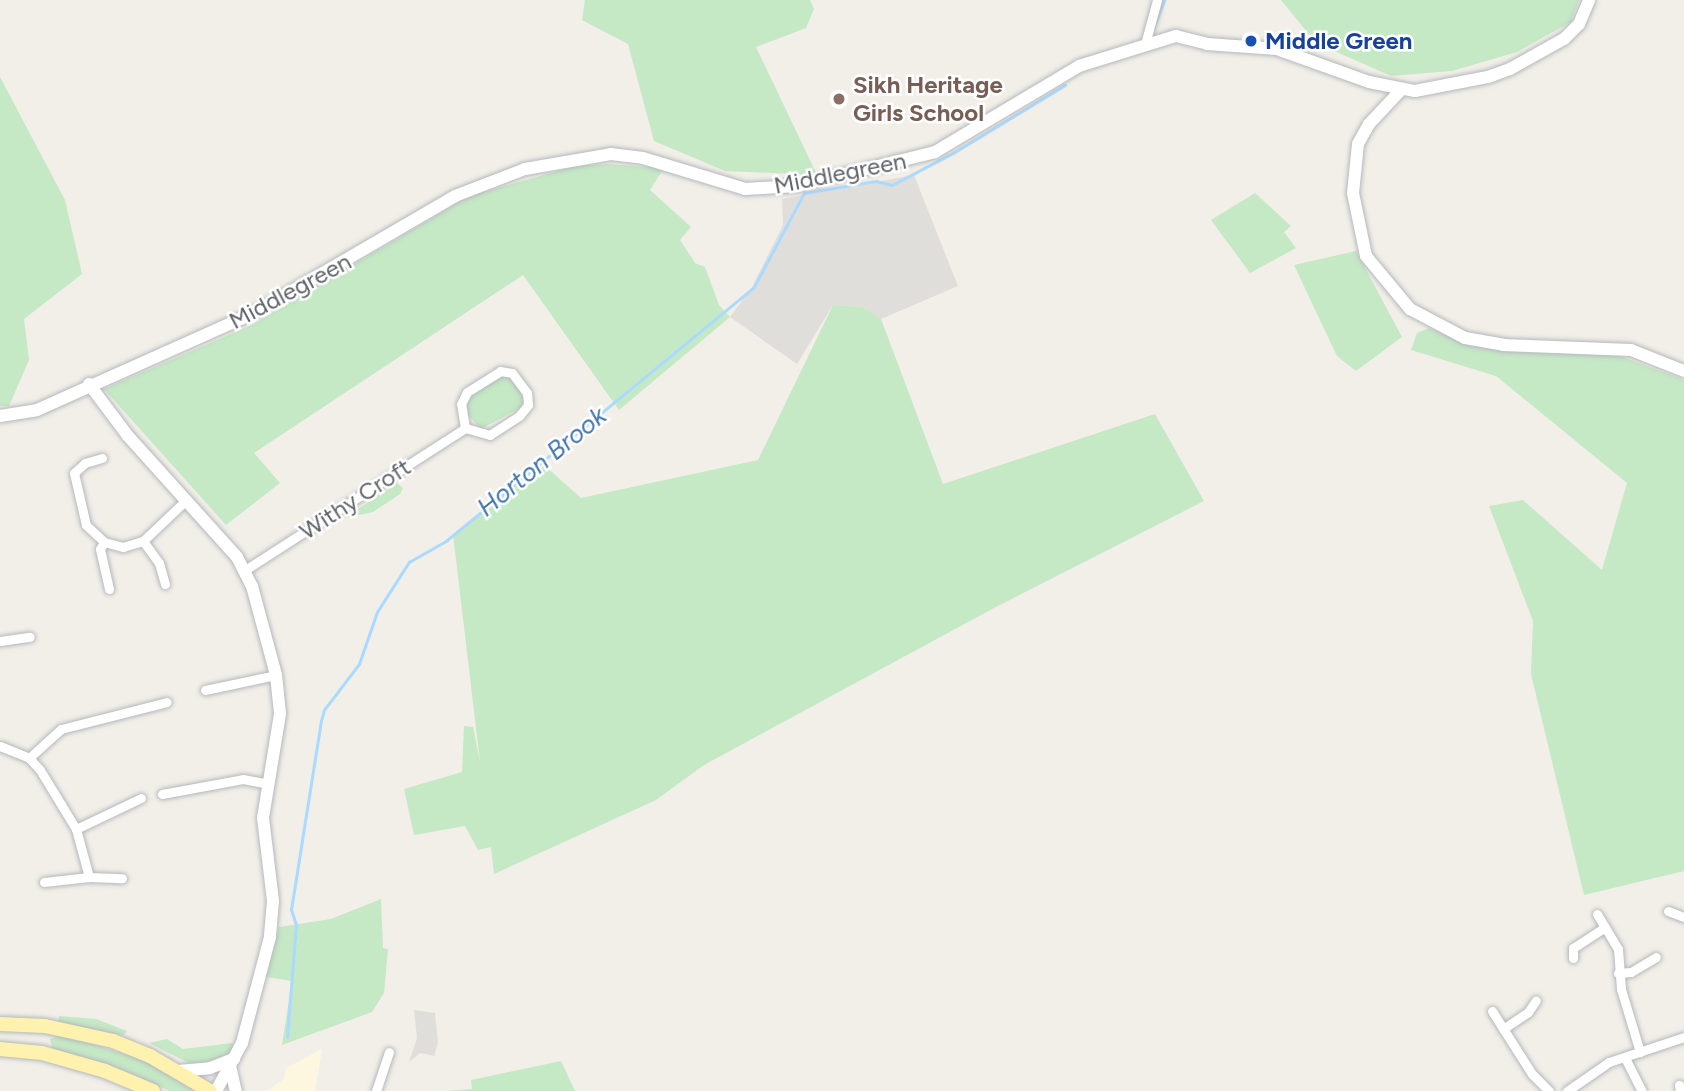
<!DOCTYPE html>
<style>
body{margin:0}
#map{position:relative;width:1684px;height:1091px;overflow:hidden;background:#f1efe8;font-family:Figtree,sans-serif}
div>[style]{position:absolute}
.commercial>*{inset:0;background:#fef7e0}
.industrial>*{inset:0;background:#e0deda}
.green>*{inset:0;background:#c5e8c5}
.stream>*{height:2.5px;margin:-1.25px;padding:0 1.25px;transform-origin:1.25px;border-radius:1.25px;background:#aadaff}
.roads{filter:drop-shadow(0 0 2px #b5b8bc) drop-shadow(0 0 2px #b5b8bc)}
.street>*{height:9px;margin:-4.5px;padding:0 4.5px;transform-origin:4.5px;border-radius:4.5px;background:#fff}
.secondary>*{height:12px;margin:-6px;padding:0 6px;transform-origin:6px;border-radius:6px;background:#fff}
.primary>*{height:14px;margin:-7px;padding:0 7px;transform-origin:7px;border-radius:7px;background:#fff2af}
.dots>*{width:19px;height:19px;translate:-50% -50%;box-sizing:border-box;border:4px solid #fff;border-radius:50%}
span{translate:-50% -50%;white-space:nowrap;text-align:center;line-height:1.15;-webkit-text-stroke:5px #fff;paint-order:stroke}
.transit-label{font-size:24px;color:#164399;font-weight:700}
.left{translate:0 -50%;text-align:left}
.education-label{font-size:24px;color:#785e54;font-weight:700}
.street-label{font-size:24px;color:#5f6368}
.water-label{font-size:26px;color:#4174aa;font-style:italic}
</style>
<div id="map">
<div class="commercial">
<div style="clip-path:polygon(322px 1049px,315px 1091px,267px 1091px,284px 1079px,286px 1068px)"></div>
</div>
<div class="industrial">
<div style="clip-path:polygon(914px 175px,958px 286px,881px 319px,863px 307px,833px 305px,797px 364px,730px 317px,752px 287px,783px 225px,782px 199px)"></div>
<div style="clip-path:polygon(414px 1010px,435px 1013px,438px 1043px,434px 1056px,420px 1053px,409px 1062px,417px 1038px)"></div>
</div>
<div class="green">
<div style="clip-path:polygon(585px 0,810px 0,814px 9px,806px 28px,756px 47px,817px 175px,725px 171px,654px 141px,628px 44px,582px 20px)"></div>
<div style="clip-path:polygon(1281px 0,1579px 0,1571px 22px,1517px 52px,1452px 71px,1391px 76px,1316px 43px)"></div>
<div style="clip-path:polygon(0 77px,65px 200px,82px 274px,24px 319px,29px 360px,9px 406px,0 406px)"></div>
<div style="clip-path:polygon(606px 164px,664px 168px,650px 190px,691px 227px,680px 240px,695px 263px,705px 267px,719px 305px,730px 317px,619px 410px,523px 275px,254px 453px,280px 483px,226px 525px,104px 389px,254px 324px,469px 196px,576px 166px)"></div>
<div style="clip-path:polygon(1255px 193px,1291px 226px,1284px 232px,1296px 248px,1250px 273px,1211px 220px)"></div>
<div style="clip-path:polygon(1356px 251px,1402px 337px,1356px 371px,1337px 356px,1294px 265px)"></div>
<div style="clip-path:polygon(833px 305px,863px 307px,881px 319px,943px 484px,1155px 414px,1204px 501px,994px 608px,704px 765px,656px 800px,494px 874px,491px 847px,478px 850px,465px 826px,414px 835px,404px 789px,462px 772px,464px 726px,473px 727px,480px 762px,453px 534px,544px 465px,581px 498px,758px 460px)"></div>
<div style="clip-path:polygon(1429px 328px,1470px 345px,1607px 351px,1684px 380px,1684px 871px,1584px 895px,1531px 674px,1533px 621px,1489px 506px,1523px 500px,1602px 570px,1627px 483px,1496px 376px,1411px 350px,1417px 333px)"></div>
<div style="clip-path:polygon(504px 374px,511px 377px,524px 399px,520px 408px,481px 429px,464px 411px,465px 398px)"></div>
<div style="clip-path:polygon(390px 478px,403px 488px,400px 494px,373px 512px,345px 518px,342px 509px,348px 515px,346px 506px,353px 502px,358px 509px,377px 497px,372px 489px,381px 483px,386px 491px,392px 487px)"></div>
<div style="clip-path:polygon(381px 899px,383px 948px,388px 949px,384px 993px,372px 1012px,282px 1045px,292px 981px,266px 977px,279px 927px,331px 919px)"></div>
<div style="clip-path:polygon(59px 1016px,96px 1019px,127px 1031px,124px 1035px,58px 1023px)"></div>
<div style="clip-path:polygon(61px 1035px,142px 1059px,194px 1091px,169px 1091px,123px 1070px,53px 1051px,50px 1039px)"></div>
<div style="clip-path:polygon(167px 1039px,183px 1049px,233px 1043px,232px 1050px,216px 1064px,193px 1065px,149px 1043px)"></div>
<div style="clip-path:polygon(561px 1061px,575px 1091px,445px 1091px,472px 1089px,471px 1080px)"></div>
</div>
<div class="stream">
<div style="left:1153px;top:29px;width:31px;rotate:-69deg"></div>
<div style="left:287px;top:1037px;width:112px;rotate:-85.4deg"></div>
<div style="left:296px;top:925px;width:16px;rotate:-108deg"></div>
<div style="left:291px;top:910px;width:191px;rotate:-81deg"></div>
<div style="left:321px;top:721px;width:11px;rotate:-75deg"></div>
<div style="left:324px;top:710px;width:58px;rotate:-52.7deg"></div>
<div style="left:359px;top:664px;width:55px;rotate:-70.9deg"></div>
<div style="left:377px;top:612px;width:59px;rotate:-57.4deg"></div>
<div style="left:409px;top:562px;width:43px;rotate:-29.6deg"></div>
<div style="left:446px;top:541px;width:399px;rotate:-39.5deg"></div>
<div style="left:754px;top:287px;width:106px;rotate:-62deg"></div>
<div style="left:804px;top:193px;width:73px;rotate:-9.5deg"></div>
<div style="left:876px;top:181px;width:16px;rotate:14deg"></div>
<div style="left:892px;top:185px;width:69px;rotate:-27.7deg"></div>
<div style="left:953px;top:153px;width:131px;rotate:-31.3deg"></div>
</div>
<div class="roads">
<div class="street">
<div style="left:1145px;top:44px;width:46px;rotate:-74.7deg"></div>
<div style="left:102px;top:458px;width:18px;rotate:164deg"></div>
<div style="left:85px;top:463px;width:15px;rotate:138deg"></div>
<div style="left:74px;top:473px;width:53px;rotate:77deg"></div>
<div style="left:86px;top:525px;width:25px;rotate:43deg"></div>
<div style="left:104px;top:542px;width:20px;rotate:15deg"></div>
<div style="left:123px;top:547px;width:21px;rotate:-17deg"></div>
<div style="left:143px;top:541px;width:58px;rotate:-43.6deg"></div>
<div style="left:143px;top:541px;width:27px;rotate:54deg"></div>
<div style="left:159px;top:563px;width:22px;rotate:74deg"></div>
<div style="left:104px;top:542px;width:8px;rotate:120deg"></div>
<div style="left:100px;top:549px;width:41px;rotate:77.3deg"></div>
<div style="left:245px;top:570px;width:262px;rotate:-32.8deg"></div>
<div style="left:465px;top:428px;width:24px;rotate:-99deg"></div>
<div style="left:461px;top:404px;width:13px;rotate:-63deg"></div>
<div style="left:467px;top:392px;width:39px;rotate:-32deg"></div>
<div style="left:500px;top:371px;width:12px;rotate:9deg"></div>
<div style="left:512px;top:373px;width:25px;rotate:53deg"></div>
<div style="left:527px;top:393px;width:12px;rotate:85deg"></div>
<div style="left:528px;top:405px;width:14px;rotate:129deg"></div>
<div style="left:519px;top:416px;width:35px;rotate:147deg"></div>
<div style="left:490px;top:435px;width:26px;rotate:-164deg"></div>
<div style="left:0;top:641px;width:30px;rotate:-8deg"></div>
<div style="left:205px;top:690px;width:73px;rotate:-11.9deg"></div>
<div style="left:0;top:746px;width:31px;rotate:22deg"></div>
<div style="left:29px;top:758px;width:16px;rotate:47deg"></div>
<div style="left:40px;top:770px;width:69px;rotate:58.6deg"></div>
<div style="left:76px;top:829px;width:50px;rotate:74.8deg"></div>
<div style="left:89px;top:877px;width:33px;rotate:2deg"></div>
<div style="left:29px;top:758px;width:43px;rotate:-42.2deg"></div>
<div style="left:61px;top:729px;width:109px;rotate:-14.3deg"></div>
<div style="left:162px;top:794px;width:82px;rotate:-10.5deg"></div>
<div style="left:243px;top:779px;width:25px;rotate:11deg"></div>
<div style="left:76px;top:829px;width:72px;rotate:-25.5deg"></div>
<div style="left:44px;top:882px;width:45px;rotate:-6.3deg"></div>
<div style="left:1668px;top:911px;width:17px;rotate:21deg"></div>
<div style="left:1597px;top:914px;width:41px;rotate:59deg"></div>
<div style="left:1618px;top:949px;width:40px;rotate:85.7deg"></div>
<div style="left:1621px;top:989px;width:66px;rotate:73.2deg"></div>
<div style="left:1573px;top:958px;width:10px;rotate:-90deg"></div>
<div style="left:1573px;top:948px;width:38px;rotate:-33deg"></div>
<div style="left:1618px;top:973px;width:13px;rotate:-4deg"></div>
<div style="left:1631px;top:972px;width:29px;rotate:-31deg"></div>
<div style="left:1492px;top:1011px;width:75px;rotate:57.6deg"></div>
<div style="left:1532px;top:1074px;width:24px;rotate:45deg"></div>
<div style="left:1503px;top:1029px;width:30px;rotate:-34deg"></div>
<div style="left:1528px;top:1012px;width:14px;rotate:-56deg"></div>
<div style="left:1625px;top:1058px;width:37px;rotate:63deg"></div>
<div style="left:1679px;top:1085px;width:6px;rotate:81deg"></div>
<div style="left:376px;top:1091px;width:41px;rotate:-71.6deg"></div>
<div style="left:1567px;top:1091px;width:51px;rotate:-34.6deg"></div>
<div style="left:1609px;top:1062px;width:79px;rotate:-18.4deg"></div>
</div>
<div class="secondary">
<div style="left:1400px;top:91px;width:45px;rotate:133.2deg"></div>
<div style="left:1369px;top:124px;width:23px;rotate:119deg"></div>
<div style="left:1358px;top:144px;width:49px;rotate:95.8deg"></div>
<div style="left:1353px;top:193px;width:64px;rotate:78.3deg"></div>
<div style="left:1366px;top:256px;width:69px;rotate:50.3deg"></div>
<div style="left:1410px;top:309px;width:62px;rotate:27.8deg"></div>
<div style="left:1465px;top:338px;width:39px;rotate:10deg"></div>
<div style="left:1503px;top:345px;width:128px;rotate:2.2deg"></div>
<div style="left:1631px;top:350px;width:57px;rotate:21.6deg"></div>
<div style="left:89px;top:384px;width:65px;rotate:53.1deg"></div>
<div style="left:128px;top:436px;width:163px;rotate:48deg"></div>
<div style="left:237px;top:557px;width:33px;rotate:63deg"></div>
<div style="left:252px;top:586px;width:92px;rotate:74.9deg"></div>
<div style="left:276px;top:675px;width:39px;rotate:84deg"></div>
<div style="left:280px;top:714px;width:105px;rotate:99.3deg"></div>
<div style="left:263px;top:818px;width:84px;rotate:83.1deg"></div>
<div style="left:273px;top:901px;width:36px;rotate:95deg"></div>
<div style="left:270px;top:937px;width:110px;rotate:104.8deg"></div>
<div style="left:242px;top:1043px;width:55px;rotate:118.4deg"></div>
<div style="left:0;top:416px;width:37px;rotate:-9deg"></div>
<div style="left:37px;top:410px;width:240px;rotate:-24.1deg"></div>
<div style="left:256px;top:312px;width:230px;rotate:-30.2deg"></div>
<div style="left:455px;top:196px;width:75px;rotate:-21.1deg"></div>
<div style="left:525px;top:169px;width:87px;rotate:-9.9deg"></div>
<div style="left:611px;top:154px;width:32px;rotate:7deg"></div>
<div style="left:643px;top:158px;width:107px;rotate:16.9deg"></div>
<div style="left:745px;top:189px;width:52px;rotate:-3.3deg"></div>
<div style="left:797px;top:186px;width:142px;rotate:-13.8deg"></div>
<div style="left:935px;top:152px;width:168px;rotate:-30.8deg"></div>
<div style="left:1079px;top:66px;width:102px;rotate:-17.2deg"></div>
<div style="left:1176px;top:36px;width:32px;rotate:14deg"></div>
<div style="left:1207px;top:44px;width:70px;rotate:4.1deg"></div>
<div style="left:1277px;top:49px;width:98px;rotate:19.7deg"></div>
<div style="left:1369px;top:82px;width:47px;rotate:11.1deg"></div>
<div style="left:1415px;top:91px;width:74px;rotate:-10.9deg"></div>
<div style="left:1488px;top:77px;width:23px;rotate:-20deg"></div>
<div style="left:1510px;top:69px;width:62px;rotate:-29.1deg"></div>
<div style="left:1564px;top:39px;width:21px;rotate:-45deg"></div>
<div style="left:1579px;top:24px;width:26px;rotate:-67deg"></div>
<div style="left:230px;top:1066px;width:26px;rotate:77deg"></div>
<div style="left:178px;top:1071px;width:32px;rotate:-5deg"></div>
<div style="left:210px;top:1068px;width:26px;rotate:-21deg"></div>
</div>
<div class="primary">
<div style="left:0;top:1024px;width:45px;rotate:2.5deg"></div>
<div style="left:45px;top:1026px;width:70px;rotate:12.4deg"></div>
<div style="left:113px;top:1041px;width:40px;rotate:22deg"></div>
<div style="left:150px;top:1056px;width:69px;rotate:30.3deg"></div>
<div style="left:0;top:1049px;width:42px;rotate:5.4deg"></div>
<div style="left:42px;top:1053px;width:66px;rotate:15.9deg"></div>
<div style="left:105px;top:1071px;width:52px;rotate:22.6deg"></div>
</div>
</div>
<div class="dots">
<div style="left:1251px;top:41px;background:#1a4fb4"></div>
<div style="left:839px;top:99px;background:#8d6e63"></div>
</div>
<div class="transit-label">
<span class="left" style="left:1265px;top:41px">Middle Green</span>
</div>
<div class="education-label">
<span class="left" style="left:853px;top:99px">Sikh Heritage<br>Girls School</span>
</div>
<div class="street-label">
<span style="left:840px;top:173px;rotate:-11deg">Middlegreen</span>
<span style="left:290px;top:291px;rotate:-28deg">Middlegreen</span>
<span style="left:355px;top:499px;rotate:-33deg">Withy Croft</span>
</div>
<div class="water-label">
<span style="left:542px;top:462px;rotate:-39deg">Horton Brook</span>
</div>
</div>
